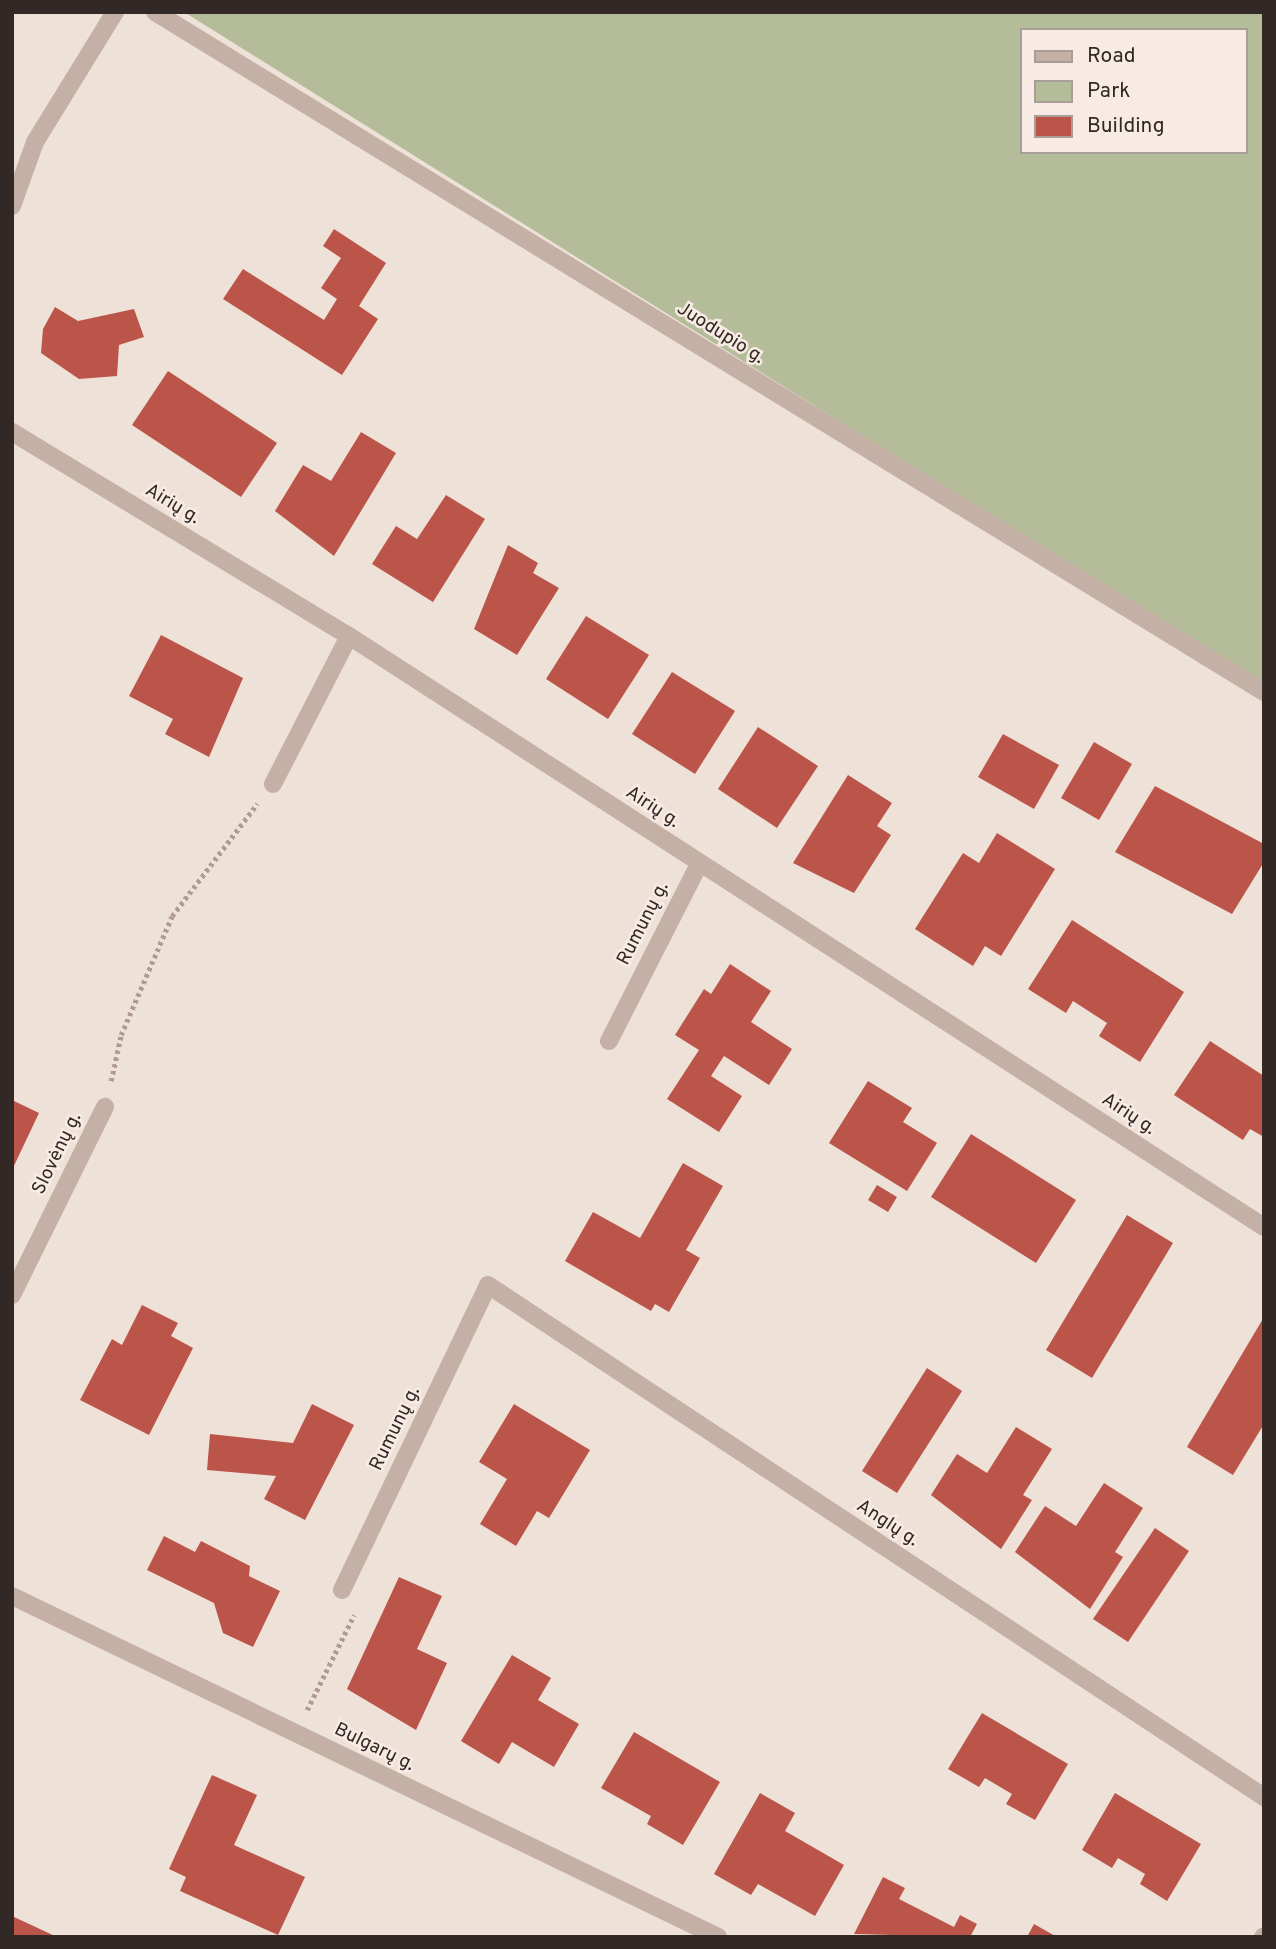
<!DOCTYPE html>
<meta charset="utf-8">
<style>
body{margin:0}
#map{position:relative;width:1276px;height:1949px;overflow:hidden;background:#eee1d8;font-family:Overpass,sans-serif}
div>[style]{position:absolute}
.green>*{inset:0;background:#b5bc9a}
.building>*{inset:0;background:#bb5549}
.path>*{height:4.5px;margin-top:-2.25px;transform-origin:0;background:repeating-linear-gradient(90deg,#b19a90 0 3.5px,transparent 0 7px)}
.minor>*{height:18px;margin:-9px;padding:0 9px;transform-origin:9px;border-radius:9px;background:#c5b0a6}
span{translate:-50% -50%;white-space:nowrap;text-align:center;line-height:1.15;-webkit-text-stroke:5px #f7ebe4;paint-order:stroke}
.street-label{font-size:19px;color:#322826}
.frame{position:absolute;inset:0;border:14px solid #322826;pointer-events:none}
.legend{position:absolute;left:1020px;top:28px;width:228px;height:126px;box-sizing:border-box;background:#f7ebe4;border:2px solid #a89d98;margin:0;padding:9px 12px;list-style:none;font-size:21px;color:#322826}
.legend li{display:flex;align-items:center;gap:14px;height:35px}
.legend b{width:35px;border:2px solid #a89d98}
</style>
<div id="map">
<div class="green">
<div style="clip-path:polygon(evenodd,184px 12px,1264px 12px,1264px 683px,1071px 566px,184px 12px,1022px 30px,1246px 30px,1246px 152px,1022px 152px,1022px 30px)"></div>
</div>
<div class="building">
<div style="clip-path:polygon(334px 229px,386px 263px,359px 306px,378px 319px,342px 375px,223px 299px,243px 269px,324px 320px,337px 299px,321px 288px,341px 258px,323px 246px)"></div>
<div style="clip-path:polygon(55px 307px,78px 321px,134px 309px,144px 337px,119px 345px,117px 376px,79px 379px,41px 353px,43px 329px)"></div>
<div style="clip-path:polygon(168px 371px,277px 443px,241px 497px,132px 425px)"></div>
<div style="clip-path:polygon(361px 432px,396px 453px,334px 556px,275px 511px,303px 465px,331px 481px)"></div>
<div style="clip-path:polygon(446px 495px,485px 519px,433px 602px,372px 564px,396px 526px,417px 539px)"></div>
<div style="clip-path:polygon(508px 545px,538px 563px,533px 573px,559px 588px,517px 655px,474px 629px)"></div>
<div style="clip-path:polygon(586px 616px,649px 655px,608px 719px,546px 679px)"></div>
<div style="clip-path:polygon(161px 635px,243px 678px,209px 757px,165px 734px,173px 719px,129px 696px)"></div>
<div style="clip-path:polygon(672px 672px,735px 711px,695px 774px,632px 734px)"></div>
<div style="clip-path:polygon(758px 727px,818px 766px,777px 828px,718px 789px)"></div>
<div style="clip-path:polygon(1003px 734px,1059px 765px,1034px 809px,978px 777px)"></div>
<div style="clip-path:polygon(1094px 742px,1132px 764px,1099px 820px,1061px 798px)"></div>
<div style="clip-path:polygon(848px 775px,892px 803px,877px 826px,891px 835px,854px 893px,793px 863px)"></div>
<div style="clip-path:polygon(1155px 786px,1264px 844px,1264px 862px,1232px 914px,1115px 852px)"></div>
<div style="clip-path:polygon(997px 833px,1055px 869px,1001px 956px,985px 946px,973px 966px,915px 929px,963px 853px,979px 863px)"></div>
<div style="clip-path:polygon(1072px 920px,1184px 992px,1140px 1062px,1099px 1036px,1107px 1023px,1073px 1001px,1066px 1013px,1028px 989px)"></div>
<div style="clip-path:polygon(730px 964px,771px 991px,751px 1022px,792px 1049px,769px 1085px,724px 1056px,711px 1076px,742px 1096px,719px 1132px,667px 1099px,699px 1050px,675px 1035px,704px 989px,711px 994px)"></div>
<div style="clip-path:polygon(1210px 1041px,1264px 1076px,1264px 1137px,1250px 1129px,1243px 1140px,1174px 1095px)"></div>
<div style="clip-path:polygon(868px 1081px,912px 1108px,903px 1122px,937px 1143px,907px 1191px,829px 1143px)"></div>
<div style="clip-path:polygon(12px 1100px,39px 1113px,12px 1170px)"></div>
<div style="clip-path:polygon(971px 1134px,1076px 1200px,1036px 1263px,931px 1197px)"></div>
<div style="clip-path:polygon(683px 1163px,723px 1186px,686px 1250px,700px 1258px,669px 1312px,655px 1304px,651px 1311px,565px 1261px,593px 1212px,640px 1238px)"></div>
<div style="clip-path:polygon(877px 1185px,897px 1197px,888px 1212px,868px 1200px)"></div>
<div style="clip-path:polygon(1127px 1215px,1173px 1243px,1092px 1378px,1046px 1350px)"></div>
<div style="clip-path:polygon(142px 1305px,178px 1323px,171px 1336px,193px 1348px,149px 1435px,80px 1400px,112px 1339px,122px 1345px)"></div>
<div style="clip-path:polygon(1264px 1317px,1264px 1424px,1233px 1475px,1187px 1447px)"></div>
<div style="clip-path:polygon(927px 1368px,962px 1391px,897px 1493px,862px 1471px)"></div>
<div style="clip-path:polygon(312px 1404px,354px 1425px,305px 1520px,264px 1499px,276px 1476px,207px 1470px,210px 1434px,293px 1443px)"></div>
<div style="clip-path:polygon(514px 1404px,590px 1450px,549px 1518px,537px 1511px,516px 1546px,480px 1524px,507px 1479px,479px 1462px)"></div>
<div style="clip-path:polygon(1016px 1427px,1052px 1449px,1023px 1495px,1032px 1500px,1001px 1549px,931px 1495px,957px 1454px,987px 1473px)"></div>
<div style="clip-path:polygon(1104px 1483px,1143px 1508px,1115px 1552px,1123px 1557px,1090px 1609px,1015px 1552px,1045px 1506px,1076px 1526px)"></div>
<div style="clip-path:polygon(1155px 1528px,1189px 1551px,1128px 1642px,1093px 1619px)"></div>
<div style="clip-path:polygon(164px 1536px,195px 1552px,201px 1541px,250px 1566px,249px 1576px,280px 1591px,253px 1647px,223px 1633px,214px 1603px,147px 1570px)"></div>
<div style="clip-path:polygon(399px 1577px,442px 1596px,417px 1649px,447px 1663px,416px 1730px,347px 1689px)"></div>
<div style="clip-path:polygon(512px 1655px,551px 1678px,538px 1700px,579px 1724px,554px 1767px,512px 1742px,499px 1764px,461px 1741px)"></div>
<div style="clip-path:polygon(982px 1713px,1068px 1764px,1035px 1820px,1006px 1804px,1012px 1794px,985px 1778px,979px 1787px,948px 1769px)"></div>
<div style="clip-path:polygon(634px 1732px,720px 1782px,683px 1845px,647px 1824px,651px 1816px,601px 1788px)"></div>
<div style="clip-path:polygon(212px 1775px,257px 1795px,234px 1845px,305px 1877px,278px 1935px,180px 1891px,186px 1877px,169px 1869px)"></div>
<div style="clip-path:polygon(760px 1793px,795px 1813px,785px 1831px,844px 1865px,815px 1916px,758px 1884px,751px 1895px,714px 1874px)"></div>
<div style="clip-path:polygon(1115px 1793px,1201px 1844px,1167px 1901px,1140px 1884px,1145px 1874px,1118px 1858px,1112px 1868px,1082px 1850px)"></div>
<div style="clip-path:polygon(883px 1877px,905px 1888px,899px 1899px,954px 1927px,960px 1915px,977px 1924px,970px 1937px,854px 1934px)"></div>
<div style="clip-path:polygon(12px 1916px,57px 1937px,12px 1937px)"></div>
<div style="clip-path:polygon(1034px 1924px,1057px 1937px,1027px 1937px)"></div>
</div>
<div class="path">
<div style="left:111px;top:1081px;width:47px;rotate:-77.7deg"></div>
<div style="left:121px;top:1035px;width:129px;rotate:-66.8deg"></div>
<div style="left:172px;top:916px;width:141px;rotate:-52.8deg"></div>
<div style="left:307px;top:1710px;width:106px;rotate:-63.7deg"></div>
</div>
<div class="minor">
<div style="left:155px;top:12px;width:1301px;rotate:31.52deg"></div>
<div style="left:12px;top:206px;width:68px;rotate:-70.2deg"></div>
<div style="left:35px;top:142px;width:153px;rotate:-58.4deg"></div>
<div style="left:12px;top:432px;width:394px;rotate:31.2deg"></div>
<div style="left:349px;top:636px;width:1089px;rotate:32.86deg"></div>
<div style="left:273px;top:784px;width:166px;rotate:-62.8deg"></div>
<div style="left:609px;top:1041px;width:199px;rotate:-63deg"></div>
<div style="left:12px;top:1295px;width:210px;rotate:-63.7deg"></div>
<div style="left:342px;top:1590px;width:338px;rotate:-64.4deg"></div>
<div style="left:488px;top:1285px;width:930px;rotate:33.42deg"></div>
<div style="left:12px;top:1596px;width:784px;rotate:25.78deg"></div>
<div style="left:1263px;top:1937px;width:1px;rotate:-45deg"></div>
</div>
<div class="street-label">
<span style="left:720px;top:334px;rotate:32deg">Juodupio g.</span>
<span style="left:172px;top:505px;rotate:31deg">Airių g.</span>
<span style="left:652px;top:808px;rotate:33deg">Airių g.</span>
<span style="left:644px;top:924px;rotate:-63deg">Rumunų g.</span>
<span style="left:1128px;top:1115px;rotate:33deg">Airių g.</span>
<span style="left:58px;top:1154px;rotate:-64deg">Slovėnų g.</span>
<span style="left:396px;top:1429px;rotate:-64deg">Rumunų g.</span>
<span style="left:887px;top:1524px;rotate:33deg">Anglų g.</span>
<span style="left:374px;top:1748px;rotate:26deg">Bulgarų g.</span>
</div>
<div class="frame"></div>
<ul class="legend">
<li><b style="height:9px;background:#c5b0a6"></b>Road</li>
<li><b style="height:19px;background:#b5bc9a"></b>Park</li>
<li><b style="height:19px;background:#bb5549"></b>Building</li>
</ul>
</div>
